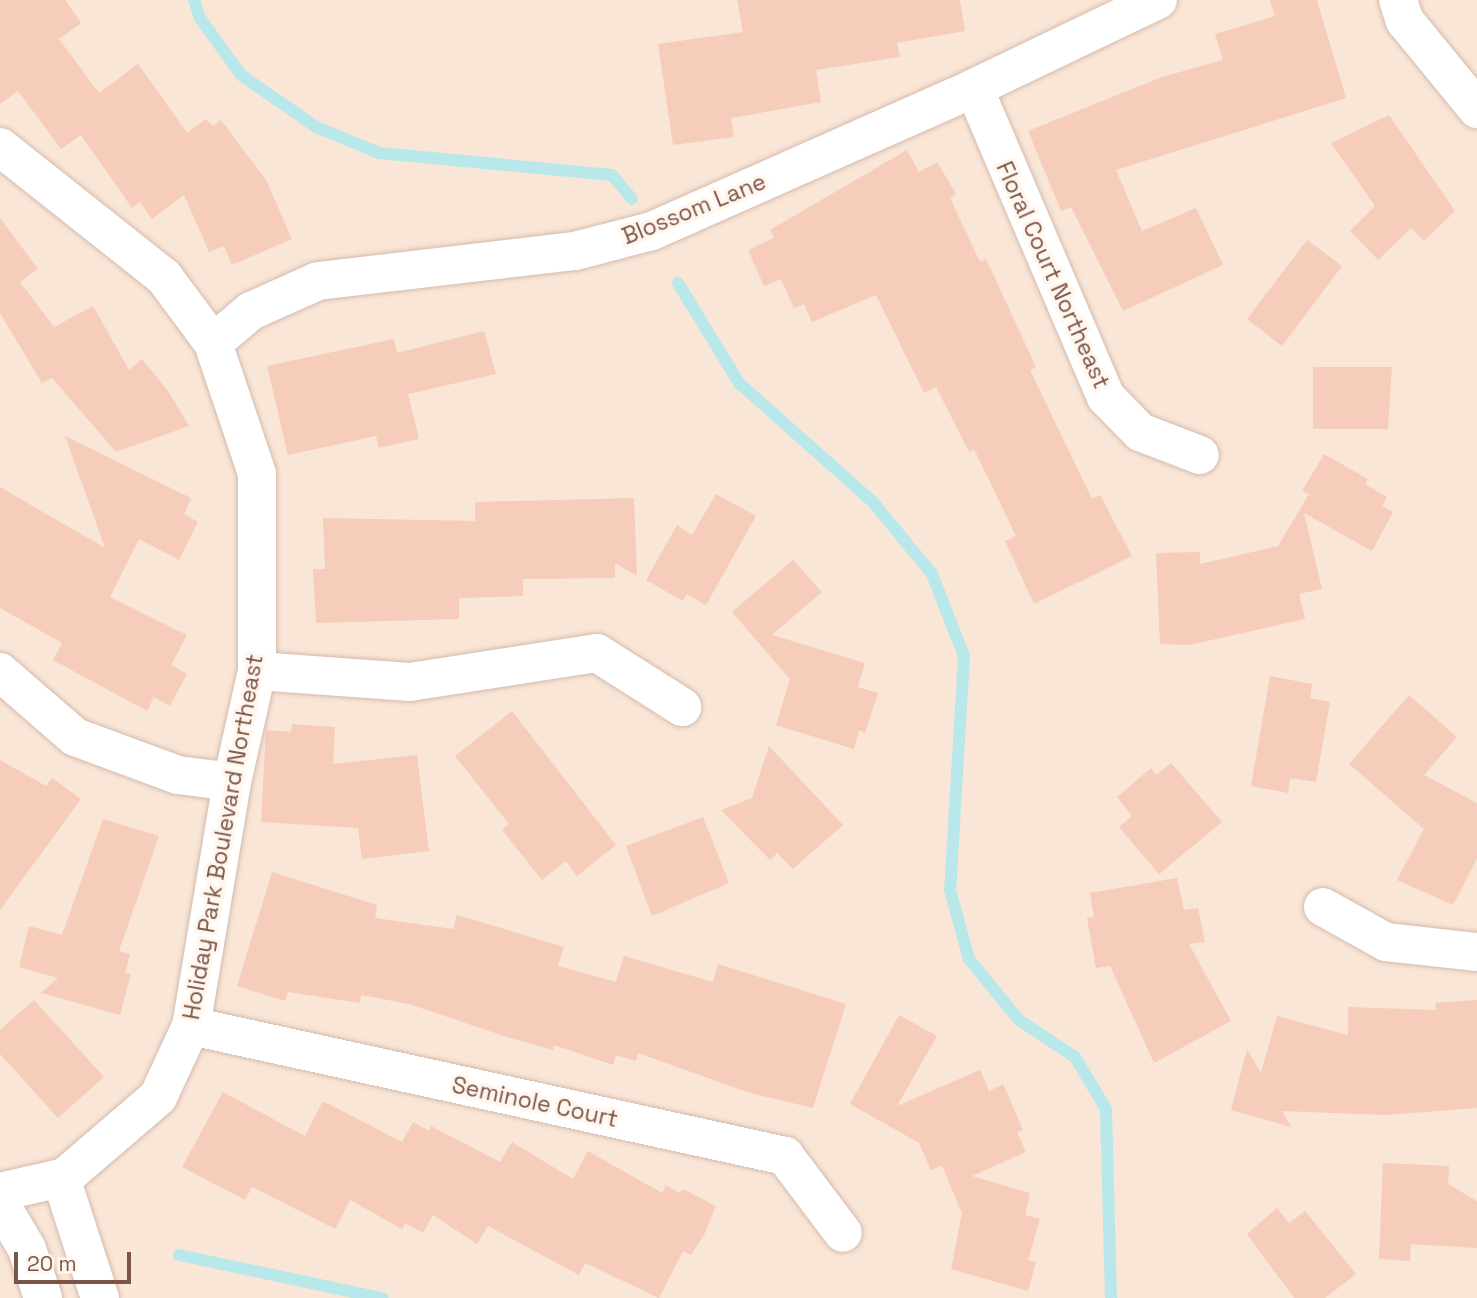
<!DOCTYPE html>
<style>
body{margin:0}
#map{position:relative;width:1477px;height:1298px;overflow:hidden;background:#fef2e6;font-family:"Space Grotesk",sans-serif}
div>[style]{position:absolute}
.residential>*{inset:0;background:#f9e6d6}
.stream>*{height:12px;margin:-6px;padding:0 6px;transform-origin:6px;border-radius:6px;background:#b8e8ea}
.building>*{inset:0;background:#f6ccbb}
.roads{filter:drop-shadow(0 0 2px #d4baad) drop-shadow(0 0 2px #d4baad)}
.minor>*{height:38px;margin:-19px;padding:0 19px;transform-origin:19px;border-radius:19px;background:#fff}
span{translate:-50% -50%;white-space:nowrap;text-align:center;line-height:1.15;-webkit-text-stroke:7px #fff7ee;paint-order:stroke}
.street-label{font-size:23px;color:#7b5447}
.scale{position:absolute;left:14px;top:1252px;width:117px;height:32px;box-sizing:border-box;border:4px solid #7b5447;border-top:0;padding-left:9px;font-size:21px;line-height:24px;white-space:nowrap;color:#7b5447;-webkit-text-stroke:5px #fff7ee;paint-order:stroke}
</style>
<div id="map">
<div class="residential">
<div style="clip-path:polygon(0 0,1477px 0,1477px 1298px,0 1298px)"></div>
</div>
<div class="stream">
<div style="left:194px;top:0;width:19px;rotate:72deg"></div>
<div style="left:200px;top:18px;width:70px;rotate:54.3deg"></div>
<div style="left:241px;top:75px;width:91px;rotate:34.7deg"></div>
<div style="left:316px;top:127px;width:68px;rotate:22.4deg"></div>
<div style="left:379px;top:153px;width:234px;rotate:5.4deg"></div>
<div style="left:612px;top:175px;width:31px;rotate:50deg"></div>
<div style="left:678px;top:283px;width:117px;rotate:58.6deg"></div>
<div style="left:739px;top:383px;width:178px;rotate:41.6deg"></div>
<div style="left:872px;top:501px;width:94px;rotate:50.6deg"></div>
<div style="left:932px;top:574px;width:88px;rotate:68.7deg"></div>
<div style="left:964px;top:656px;width:234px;rotate:93.4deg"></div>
<div style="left:950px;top:890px;width:72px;rotate:74.6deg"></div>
<div style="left:969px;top:959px;width:79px;rotate:50.7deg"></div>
<div style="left:1019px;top:1020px;width:67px;rotate:33.5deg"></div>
<div style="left:1075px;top:1057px;width:61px;rotate:59.2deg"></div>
<div style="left:1106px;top:1109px;width:189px;rotate:88.5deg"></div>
<div style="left:179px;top:1255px;width:208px;rotate:12deg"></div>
</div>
<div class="building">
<div style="clip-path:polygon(0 0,65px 0,81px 23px,59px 39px,99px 93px,138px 64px,187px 133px,206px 119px,213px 126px,221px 120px,266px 180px,292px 239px,232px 265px,224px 246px,209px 252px,184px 195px,152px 219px,140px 202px,132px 208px,81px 135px,61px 149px,18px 91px,0 104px)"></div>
<div style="clip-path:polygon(737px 0,960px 0,965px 31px,897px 43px,900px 57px,816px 70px,821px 102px,731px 118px,734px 137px,673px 145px,658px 44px,743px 32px)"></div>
<div style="clip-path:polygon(1270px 0,1317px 0,1346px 98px,1116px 170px,1142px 231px,1196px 208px,1223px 265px,1123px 311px,1071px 207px,1061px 211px,1028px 131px,1162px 77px,1223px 60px,1215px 34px,1275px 16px)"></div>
<div style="clip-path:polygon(1389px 115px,1455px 211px,1424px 241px,1411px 228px,1378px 260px,1350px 231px,1375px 206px,1331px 143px)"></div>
<div style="clip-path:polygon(907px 150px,919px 172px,937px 162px,956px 194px,950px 198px,980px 262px,986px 259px,1036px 367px,1030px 370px,1092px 499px,1100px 495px,1132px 556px,1034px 604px,1005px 541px,1016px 536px,974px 449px,969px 452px,936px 387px,924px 393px,876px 295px,812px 322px,804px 304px,794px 308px,781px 279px,764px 286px,748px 250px,774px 238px,770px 230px)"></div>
<div style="clip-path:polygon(0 218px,38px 269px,20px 282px,54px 327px,93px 306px,129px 370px,142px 359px,168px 391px,189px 426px,116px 452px,52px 378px,42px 383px,0 313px)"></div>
<div style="clip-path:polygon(1307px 240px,1342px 266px,1282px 346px,1247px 319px)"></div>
<div style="clip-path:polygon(484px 331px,496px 374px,408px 394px,419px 439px,379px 448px,376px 436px,288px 455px,267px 366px,394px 339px,397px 353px)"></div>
<div style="clip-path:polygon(1313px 367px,1392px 367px,1388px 429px,1313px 429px)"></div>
<div style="clip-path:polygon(65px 436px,191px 498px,184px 514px,198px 522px,179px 560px,139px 539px,110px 597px,187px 635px,171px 665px,187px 674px,170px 706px,154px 697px,147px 711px,53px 660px,62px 643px,0 608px,0 487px,105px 548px)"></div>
<div style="clip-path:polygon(1324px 454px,1368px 479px,1365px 484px,1387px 497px,1382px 506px,1393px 512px,1372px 551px,1304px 513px,1322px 589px,1299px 594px,1305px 619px,1189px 645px,1160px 644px,1156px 553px,1200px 552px,1200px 564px,1278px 546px,1309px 494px,1302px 491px)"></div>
<div style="clip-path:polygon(716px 494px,756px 516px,706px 605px,687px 594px,683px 601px,646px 580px,677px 525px,692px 535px)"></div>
<div style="clip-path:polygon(634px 498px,637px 576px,615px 563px,615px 578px,523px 579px,523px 596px,459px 598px,459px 619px,316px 623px,313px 569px,325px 569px,323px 518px,475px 521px,475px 502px)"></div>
<div style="clip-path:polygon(793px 560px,822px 592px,772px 635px,865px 663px,858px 687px,878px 693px,865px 733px,859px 730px,854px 749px,776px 725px,790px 679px,732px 612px)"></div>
<div style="clip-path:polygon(1270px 676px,1312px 684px,1310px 698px,1330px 702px,1316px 782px,1290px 778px,1288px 793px,1251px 786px)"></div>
<div style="clip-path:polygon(1409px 695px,1457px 737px,1424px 775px,1477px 803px,1477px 859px,1453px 905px,1397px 880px,1424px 829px,1349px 764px)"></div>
<div style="clip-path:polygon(512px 711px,616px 845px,577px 876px,566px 861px,542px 880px,502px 830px,509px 824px,455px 756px)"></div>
<div style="clip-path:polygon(292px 724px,335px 727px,333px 764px,417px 755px,429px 851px,362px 859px,358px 828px,261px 822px,266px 730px,291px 732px)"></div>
<div style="clip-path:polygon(769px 746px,843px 825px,793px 869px,777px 853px,770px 860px,721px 810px,752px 798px)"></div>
<div style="clip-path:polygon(0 760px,46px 786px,52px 778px,81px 799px,0 910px)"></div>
<div style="clip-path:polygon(1171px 763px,1222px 822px,1159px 874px,1119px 827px,1132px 816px,1117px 797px,1151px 768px,1156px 775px)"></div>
<div style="clip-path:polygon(703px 817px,729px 883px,652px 916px,626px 846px)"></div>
<div style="clip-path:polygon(103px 819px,159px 836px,119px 951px,130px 954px,125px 973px,131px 974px,120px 1015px,41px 993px,58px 978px,19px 967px,29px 926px,62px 935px)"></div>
<div style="clip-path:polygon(272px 872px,377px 905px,375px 918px,453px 929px,457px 915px,564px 947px,558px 966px,616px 982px,624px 956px,713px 982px,718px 964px,846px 1004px,813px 1108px,750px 1093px,638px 1053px,636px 1061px,616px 1055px,613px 1065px,554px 1045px,553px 1050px,510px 1038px,409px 1004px,361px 995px,360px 1003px,288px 992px,285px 1001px,237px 986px)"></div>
<div style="clip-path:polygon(1177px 878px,1184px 910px,1198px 908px,1205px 942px,1189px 944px,1231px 1021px,1154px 1063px,1110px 966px,1096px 968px,1087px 918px,1094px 917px,1090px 893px)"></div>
<div style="clip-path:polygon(34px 1000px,104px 1077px,58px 1118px,0 1054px,0 1030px)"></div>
<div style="clip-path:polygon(1477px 1000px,1477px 1108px,1385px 1115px,1282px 1111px,1291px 1127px,1231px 1110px,1247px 1049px,1261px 1073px,1277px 1016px,1348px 1035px,1348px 1007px,1436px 1010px,1435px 1003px)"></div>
<div style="clip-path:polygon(899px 1015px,937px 1036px,897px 1106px,980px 1070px,989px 1091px,1003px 1084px,1023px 1130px,1017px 1132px,1026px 1152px,972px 1176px,1030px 1193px,1025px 1215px,1040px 1219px,1028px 1260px,1036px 1262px,1028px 1291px,951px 1269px,962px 1213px,942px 1166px,931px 1170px,919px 1143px,850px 1104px)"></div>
<div style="clip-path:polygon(223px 1092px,305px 1136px,323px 1101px,402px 1142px,413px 1122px,429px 1131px,431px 1126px,500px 1162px,512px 1142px,573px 1179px,588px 1151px,662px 1193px,666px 1185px,680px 1193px,683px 1189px,716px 1206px,704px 1235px,691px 1255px,683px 1251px,659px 1298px,585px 1263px,579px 1275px,488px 1226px,477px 1244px,433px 1215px,423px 1233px,405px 1223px,402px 1229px,350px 1200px,335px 1229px,252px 1187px,245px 1200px,182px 1167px)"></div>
<div style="clip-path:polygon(1383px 1163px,1449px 1166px,1448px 1184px,1477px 1201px,1477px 1248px,1411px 1244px,1410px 1261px,1379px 1259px)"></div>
<div style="clip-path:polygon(1277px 1208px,1289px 1223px,1305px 1211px,1356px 1274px,1325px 1298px,1294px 1298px,1247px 1234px)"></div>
</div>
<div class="roads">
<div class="minor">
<div style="left:1398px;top:0;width:22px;rotate:72deg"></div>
<div style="left:1405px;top:21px;width:114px;rotate:50.7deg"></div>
<div style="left:974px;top:88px;width:336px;rotate:66.9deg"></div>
<div style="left:1106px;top:397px;width:49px;rotate:45.8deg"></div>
<div style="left:1140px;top:432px;width:64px;rotate:21deg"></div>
<div style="left:0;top:147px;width:209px;rotate:38.4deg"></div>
<div style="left:164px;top:277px;width:82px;rotate:53.4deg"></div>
<div style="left:213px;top:343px;width:138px;rotate:71.4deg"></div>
<div style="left:257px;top:474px;width:197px;rotate:90deg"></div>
<div style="left:257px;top:671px;width:114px;rotate:102.7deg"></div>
<div style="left:232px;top:782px;width:247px;rotate:99.5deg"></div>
<div style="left:191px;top:1026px;width:78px;rotate:114.9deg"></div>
<div style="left:158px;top:1097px;width:123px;rotate:139.3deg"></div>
<div style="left:65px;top:1177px;width:67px;rotate:167deg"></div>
<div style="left:213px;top:343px;width:50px;rotate:-40.1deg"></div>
<div style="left:251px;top:311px;width:73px;rotate:-24.1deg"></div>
<div style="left:318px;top:281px;width:259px;rotate:-6.7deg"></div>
<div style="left:575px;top:251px;width:80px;rotate:-14.6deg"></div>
<div style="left:652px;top:231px;width:352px;rotate:-23.9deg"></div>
<div style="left:974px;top:88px;width:204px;rotate:-25.6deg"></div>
<div style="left:257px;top:671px;width:153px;rotate:4.1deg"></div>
<div style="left:410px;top:682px;width:189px;rotate:-8.8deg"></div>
<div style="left:597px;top:653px;width:101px;rotate:32.4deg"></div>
<div style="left:0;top:672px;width:99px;rotate:40.9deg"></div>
<div style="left:75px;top:737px;width:110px;rotate:20.3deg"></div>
<div style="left:178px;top:775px;width:54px;rotate:7.4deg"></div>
<div style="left:1323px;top:907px;width:72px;rotate:29.1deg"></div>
<div style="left:1386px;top:942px;width:92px;rotate:6.3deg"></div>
<div style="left:191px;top:1026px;width:608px;rotate:12.34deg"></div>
<div style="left:785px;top:1156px;width:96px;rotate:53deg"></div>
<div style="left:61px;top:1178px;width:126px;rotate:72deg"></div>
<div style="left:0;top:1203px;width:53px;rotate:59.6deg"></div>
<div style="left:27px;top:1249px;width:52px;rotate:71.9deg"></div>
</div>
</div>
<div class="street-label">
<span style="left:694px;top:209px;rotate:-22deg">Blossom Lane</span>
<span style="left:1053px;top:275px;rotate:66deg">Floral Court Northeast</span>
<span style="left:223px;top:837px;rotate:-80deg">Holiday Park Boulevard Northeast</span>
<span style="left:535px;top:1102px;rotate:12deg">Seminole Court</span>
</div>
<div class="scale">20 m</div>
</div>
